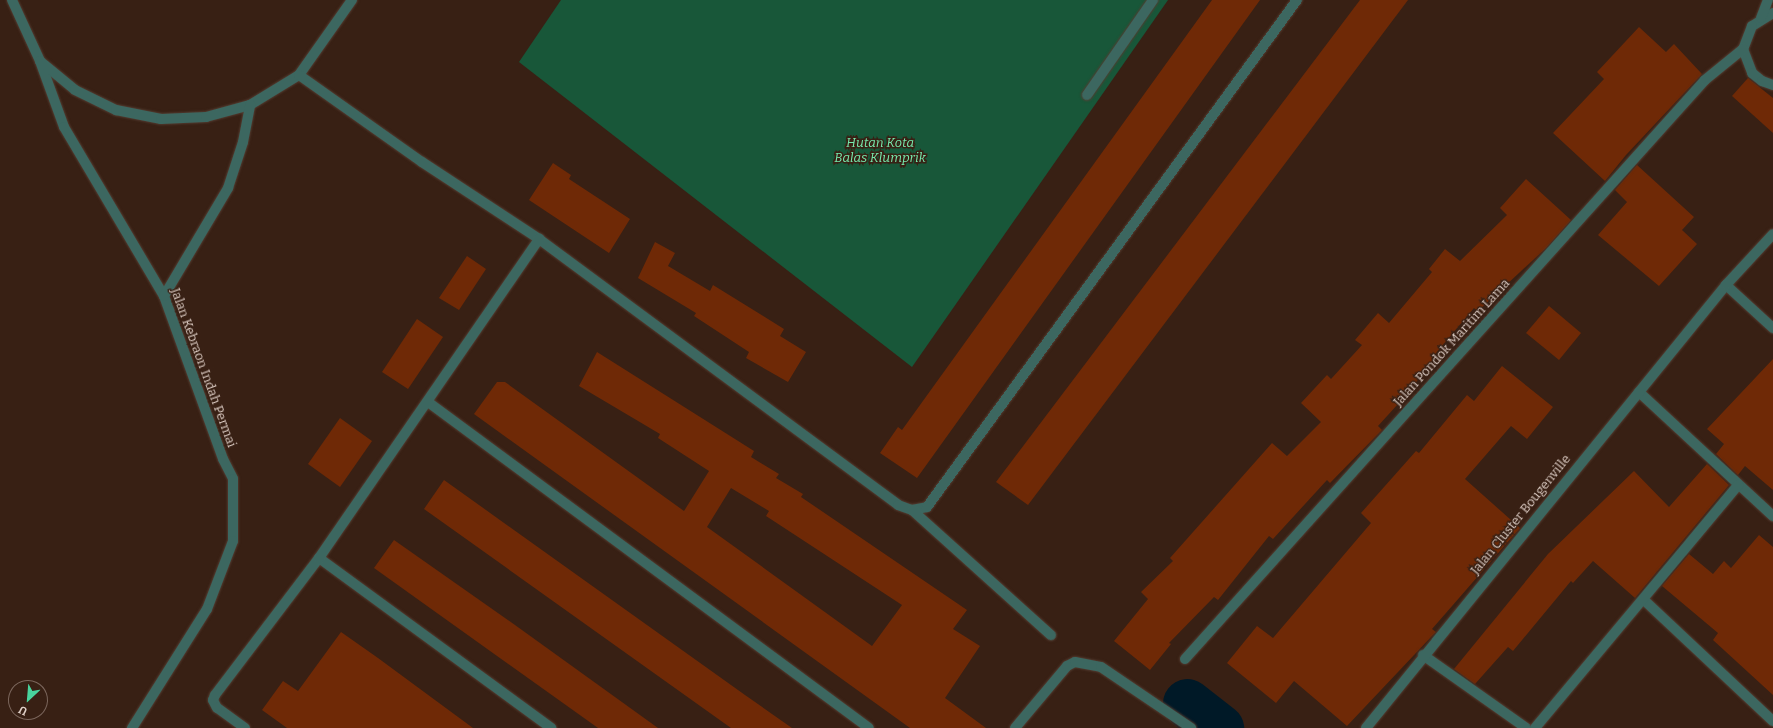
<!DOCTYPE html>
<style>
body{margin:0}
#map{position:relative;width:1773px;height:728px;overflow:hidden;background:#382014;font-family:Bitter,serif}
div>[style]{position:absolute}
.green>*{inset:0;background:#185739}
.river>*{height:49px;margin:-24.5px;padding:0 24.5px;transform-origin:24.5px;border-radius:24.5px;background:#001927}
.building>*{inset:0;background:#6f2906}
.roads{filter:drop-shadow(0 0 1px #533c31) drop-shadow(0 0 1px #533c31)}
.lane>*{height:10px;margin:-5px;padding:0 5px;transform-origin:5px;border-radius:5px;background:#3c6760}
.street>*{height:10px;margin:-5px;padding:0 5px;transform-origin:5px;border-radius:5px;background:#3c6760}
span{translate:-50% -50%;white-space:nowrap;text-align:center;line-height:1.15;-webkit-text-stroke:3px #382014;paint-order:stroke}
.park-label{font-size:13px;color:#76ebae;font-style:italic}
.street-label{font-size:13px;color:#dfcfc7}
.north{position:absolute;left:8px;top:680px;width:40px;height:40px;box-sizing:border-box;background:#382014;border:1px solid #7b665c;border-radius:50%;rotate:206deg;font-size:11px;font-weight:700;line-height:16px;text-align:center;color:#dfcfc7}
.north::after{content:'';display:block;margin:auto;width:14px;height:18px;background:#48d49d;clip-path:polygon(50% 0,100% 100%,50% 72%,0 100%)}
</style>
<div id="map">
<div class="green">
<div style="clip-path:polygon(561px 0,1168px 0,912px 367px,519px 62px)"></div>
</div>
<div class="river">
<div style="left:1187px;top:703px;width:41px;rotate:38deg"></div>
</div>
<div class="building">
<div style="clip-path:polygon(1212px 0,1260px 0,917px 478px,880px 453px,898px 427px,902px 430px)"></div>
<div style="clip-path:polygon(1360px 0,1408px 0,1028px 505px,996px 482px)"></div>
<div style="clip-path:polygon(1639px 27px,1666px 52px,1674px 44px,1702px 74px,1626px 155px,1605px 181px,1553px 133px,1604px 79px,1597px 72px)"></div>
<div style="clip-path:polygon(1748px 78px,1773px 98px,1773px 133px,1732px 96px)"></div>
<div style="clip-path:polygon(553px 163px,571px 175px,569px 179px,630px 219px,609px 253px,529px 200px)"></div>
<div style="clip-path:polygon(1637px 165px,1694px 217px,1682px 230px,1697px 244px,1659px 286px,1598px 235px,1627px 202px,1615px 190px)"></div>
<div style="clip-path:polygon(1526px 179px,1571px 220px,1545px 249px,1478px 311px,1474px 308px,1431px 359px,1433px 360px,1408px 393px,1378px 426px,1382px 430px,1330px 483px,1327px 480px,1273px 539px,1269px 536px,1218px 600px,1214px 597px,1169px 643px,1171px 644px,1150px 670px,1114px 641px,1148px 599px,1141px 592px,1173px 561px,1170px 558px,1272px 443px,1287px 456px,1321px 422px,1301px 403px,1327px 375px,1331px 379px,1362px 345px,1355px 340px,1378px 313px,1389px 323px,1432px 272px,1429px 269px,1445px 249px,1460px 261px,1507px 215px,1500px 208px)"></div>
<div style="clip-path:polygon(655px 242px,675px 253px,668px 266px,710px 291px,713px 285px,784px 329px,780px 336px,806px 352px,788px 382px,746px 358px,749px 352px,694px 316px,696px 313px,638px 278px)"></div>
<div style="clip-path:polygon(467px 256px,486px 269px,459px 310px,439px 298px)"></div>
<div style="clip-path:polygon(1549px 306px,1581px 333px,1559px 360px,1526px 333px)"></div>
<div style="clip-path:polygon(417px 319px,443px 337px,408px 389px,382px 372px)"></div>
<div style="clip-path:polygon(evenodd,597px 352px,754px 451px,751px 457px,779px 474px,776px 478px,803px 494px,801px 497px,967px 610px,953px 629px,980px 646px,945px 698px,986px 728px,910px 728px,474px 414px,497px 382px,505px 382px,684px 511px,709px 471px,658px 438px,660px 434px,579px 386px,597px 352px,731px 488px,769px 511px,766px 516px,902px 605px,872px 646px,707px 527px,731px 488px)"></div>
<div style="clip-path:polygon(1773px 359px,1773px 490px,1745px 466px,1738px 475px,1716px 454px,1724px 444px,1707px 429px)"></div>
<div style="clip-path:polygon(1502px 366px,1553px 407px,1527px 439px,1511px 426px,1465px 479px,1520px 528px,1432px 629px,1436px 632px,1432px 636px,1347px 726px,1294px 681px,1276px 703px,1227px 663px,1257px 626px,1273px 638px,1371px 523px,1361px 513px,1416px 451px,1419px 453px,1467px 395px,1474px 401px)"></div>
<div style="clip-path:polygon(340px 418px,372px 441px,340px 487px,308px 464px)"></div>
<div style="clip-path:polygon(1707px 464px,1729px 485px,1635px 598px,1593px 561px,1573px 583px,1571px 581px,1513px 651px,1508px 647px,1475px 684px,1454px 669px,1548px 554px,1634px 471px,1669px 507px)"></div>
<div style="clip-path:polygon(444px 480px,745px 695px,792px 728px,731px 728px,424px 509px)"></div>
<div style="clip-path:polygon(1759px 535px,1773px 547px,1773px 695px,1713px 640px,1718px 633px,1662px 586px,1689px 554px,1713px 574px,1724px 561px,1731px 568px)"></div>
<div style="clip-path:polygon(394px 540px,515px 625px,658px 728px,598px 728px,374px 568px)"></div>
<div style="clip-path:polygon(341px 632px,378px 658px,473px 728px,287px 728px,262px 710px,283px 681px,298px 691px)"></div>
</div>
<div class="roads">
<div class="lane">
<div style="left:1087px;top:95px;width:116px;rotate:-55.2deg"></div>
</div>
<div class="street">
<div style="left:12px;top:0;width:67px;rotate:65.3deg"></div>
<div style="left:40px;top:61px;width:70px;rotate:70deg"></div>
<div style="left:64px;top:127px;width:196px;rotate:59.4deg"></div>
<div style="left:164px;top:296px;width:173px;rotate:70.1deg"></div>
<div style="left:223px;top:459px;width:22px;rotate:63deg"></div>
<div style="left:233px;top:479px;width:62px;rotate:90deg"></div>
<div style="left:233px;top:541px;width:73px;rotate:110.9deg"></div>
<div style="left:207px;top:609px;width:141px;rotate:122.2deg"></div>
<div style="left:1773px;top:13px;width:25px;rotate:148deg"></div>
<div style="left:1752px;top:26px;width:25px;rotate:111deg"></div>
<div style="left:1743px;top:49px;width:26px;rotate:69deg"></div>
<div style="left:1752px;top:73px;width:13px;rotate:39deg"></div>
<div style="left:1762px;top:81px;width:12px;rotate:20deg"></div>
<div style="left:1761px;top:18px;width:19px;rotate:-69deg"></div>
<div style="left:40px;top:61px;width:45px;rotate:39.6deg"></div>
<div style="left:75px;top:90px;width:46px;rotate:26deg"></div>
<div style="left:116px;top:110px;width:46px;rotate:11.3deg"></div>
<div style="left:161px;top:119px;width:45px;rotate:-2.5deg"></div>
<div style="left:206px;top:117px;width:46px;rotate:-15.3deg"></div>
<div style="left:250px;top:105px;width:57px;rotate:-31.5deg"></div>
<div style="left:299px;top:75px;width:92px;rotate:-54.8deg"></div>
<div style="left:299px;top:75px;width:151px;rotate:35.3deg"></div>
<div style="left:422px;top:162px;width:140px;rotate:33.3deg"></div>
<div style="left:539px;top:239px;width:447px;rotate:36.5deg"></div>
<div style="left:898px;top:505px;width:15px;rotate:20deg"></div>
<div style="left:912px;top:510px;width:15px;rotate:-11deg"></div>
<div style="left:927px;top:507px;width:628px;rotate:-53.88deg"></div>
<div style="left:1726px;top:285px;width:64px;rotate:42.5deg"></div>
<div style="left:164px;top:296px;width:126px;rotate:-59.3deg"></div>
<div style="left:228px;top:188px;width:48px;rotate:-71.9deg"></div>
<div style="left:243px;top:142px;width:38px;rotate:-79deg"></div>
<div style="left:1639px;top:392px;width:183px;rotate:42.8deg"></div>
<div style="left:428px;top:402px;width:548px;rotate:36.47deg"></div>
<div style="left:912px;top:510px;width:187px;rotate:42deg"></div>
<div style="left:319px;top:558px;width:288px;rotate:36.2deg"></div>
<div style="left:1644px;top:600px;width:177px;rotate:43.2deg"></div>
<div style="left:1423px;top:655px;width:126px;rotate:35.3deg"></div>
<div style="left:1185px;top:659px;width:778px;rotate:-48.07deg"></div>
<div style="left:1705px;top:80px;width:49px;rotate:-39.2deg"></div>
<div style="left:245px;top:728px;width:34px;rotate:-144deg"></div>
<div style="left:217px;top:708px;width:9px;rotate:-117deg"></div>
<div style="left:213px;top:700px;width:5px;rotate:-68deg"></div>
<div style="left:215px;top:695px;width:172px;rotate:-52.8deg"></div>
<div style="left:319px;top:558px;width:388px;rotate:-55.4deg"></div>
<div style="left:1015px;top:728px;width:81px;rotate:-50deg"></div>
<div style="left:1067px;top:666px;width:9px;rotate:-27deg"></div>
<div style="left:1075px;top:662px;width:26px;rotate:11deg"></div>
<div style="left:1101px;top:667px;width:109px;rotate:34.1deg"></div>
<div style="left:1366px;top:728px;width:571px;rotate:-50.9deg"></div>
<div style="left:1726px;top:285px;width:69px;rotate:-47.3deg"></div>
<div style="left:1535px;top:728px;width:317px;rotate:-50.1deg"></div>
</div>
</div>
<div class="park-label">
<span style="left:880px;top:151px">Hutan Kota<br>Balas Klumprik</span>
</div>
<div class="street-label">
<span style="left:1452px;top:343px;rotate:-48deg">Jalan Pondok Maritim Lama</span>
<span style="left:203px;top:368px;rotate:70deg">Jalan Kebraon Indah Permai</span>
<span style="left:1521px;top:515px;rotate:-51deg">Jalan Cluster Bougenville</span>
</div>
<div class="north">U</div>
</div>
